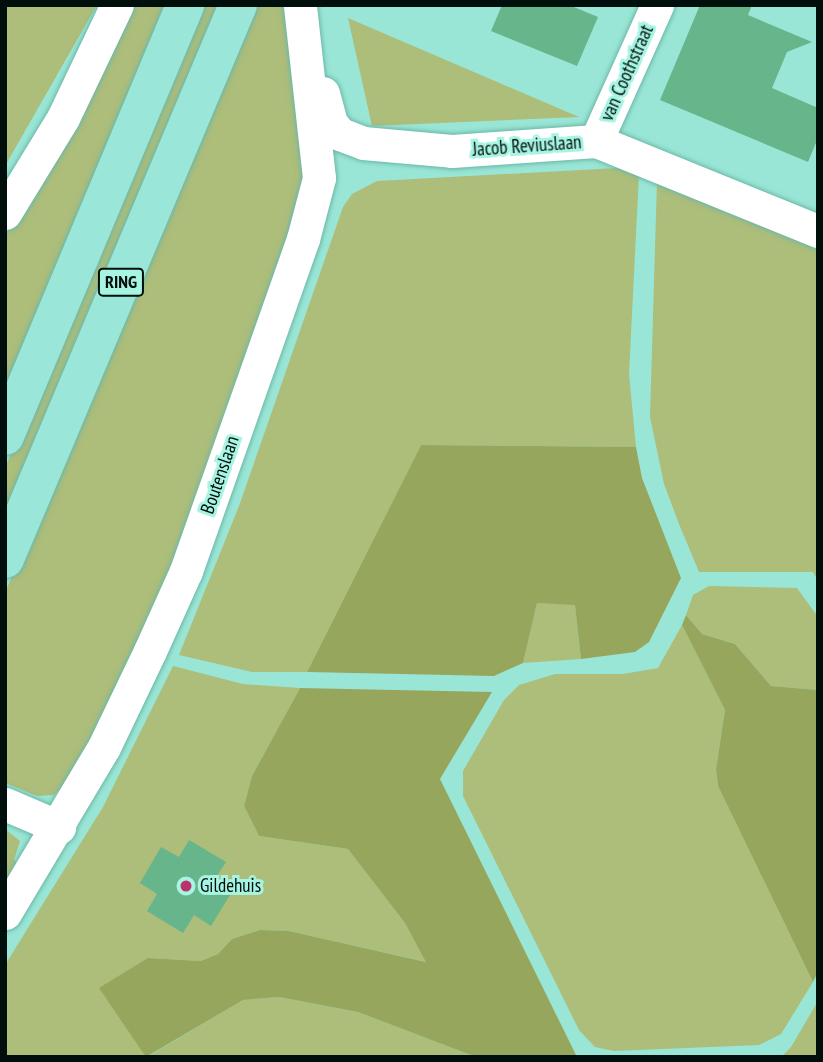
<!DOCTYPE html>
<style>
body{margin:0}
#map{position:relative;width:823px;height:1062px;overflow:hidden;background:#9ae6d6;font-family:"PT Sans Narrow",sans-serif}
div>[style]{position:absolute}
.green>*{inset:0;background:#adbd7a}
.forest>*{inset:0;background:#96a65c}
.building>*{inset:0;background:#66b58b}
.roads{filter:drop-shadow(0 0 2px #6cb8a8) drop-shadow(0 0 2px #6cb8a8)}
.minor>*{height:33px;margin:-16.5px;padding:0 16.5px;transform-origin:16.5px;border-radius:16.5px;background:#fff}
.major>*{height:38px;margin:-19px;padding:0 19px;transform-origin:19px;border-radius:19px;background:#9ae6d9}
.dots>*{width:19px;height:19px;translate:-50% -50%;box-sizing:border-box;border:4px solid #a7f4e3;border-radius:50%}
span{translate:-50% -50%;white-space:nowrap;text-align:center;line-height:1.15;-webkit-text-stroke:6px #a7f4e3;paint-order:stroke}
.shield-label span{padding:2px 5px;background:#a7f4e3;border:2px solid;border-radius:5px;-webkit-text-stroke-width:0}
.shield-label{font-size:18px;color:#000f0b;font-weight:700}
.street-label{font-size:19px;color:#000f0b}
.poi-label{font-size:19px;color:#000f0b}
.left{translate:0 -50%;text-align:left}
.frame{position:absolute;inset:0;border:7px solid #000f0b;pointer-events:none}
</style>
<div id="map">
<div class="green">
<div style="clip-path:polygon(5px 5px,97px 5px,5px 166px)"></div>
<div style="clip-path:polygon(129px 5px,170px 5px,5px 400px,5px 236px,60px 146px)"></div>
<div style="clip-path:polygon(199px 5px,222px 5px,5px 523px,5px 468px)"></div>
<div style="clip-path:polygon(252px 5px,285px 5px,309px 184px,203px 498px,112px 709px,61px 788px,54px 795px,37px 796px,5px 783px,5px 593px)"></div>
<div style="clip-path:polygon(348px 18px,579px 117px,372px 126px)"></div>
<div style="clip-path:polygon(617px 168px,639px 174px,629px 374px,636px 447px,421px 445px,307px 672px,252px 672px,179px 655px,239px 506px,343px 207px,352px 194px,377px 181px)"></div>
<div style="clip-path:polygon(657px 181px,818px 248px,818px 581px,813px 572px,699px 572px,679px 524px,664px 484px,650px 417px)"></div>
<div style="clip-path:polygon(709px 586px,797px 588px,818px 617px,818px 690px,771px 686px,735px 644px,702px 634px,686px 615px,693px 595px)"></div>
<div style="clip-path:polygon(537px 603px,575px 604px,581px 659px,523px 663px)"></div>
<div style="clip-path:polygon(682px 625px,725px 710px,716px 769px,718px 786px,813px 982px,781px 1034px,759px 1045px,614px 1051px,595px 1047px,579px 1030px,463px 796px,463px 771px,504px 700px,519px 685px,555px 674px,623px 674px,658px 668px)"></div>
<div style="clip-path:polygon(173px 666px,243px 684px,300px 688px,252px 776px,244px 806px,259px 836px,348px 849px,405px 923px,427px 962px,289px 931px,260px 930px,232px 939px,218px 954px,199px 961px,148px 958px,146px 1057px,5px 1057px,5px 965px,103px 807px)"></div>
<div style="clip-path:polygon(5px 829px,20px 841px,14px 860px,20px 865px,5px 888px)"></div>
<div style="clip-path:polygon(279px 997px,358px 1012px,476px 1057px,147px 1057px,243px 1000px)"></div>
<div style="clip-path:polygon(818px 1001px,818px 1057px,781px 1057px,791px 1047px)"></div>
</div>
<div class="forest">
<div style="clip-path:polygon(421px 445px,636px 447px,642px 478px,681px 578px,649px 642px,635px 652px,581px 659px,575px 605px,537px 603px,523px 663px,494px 676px,307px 672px)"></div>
<div style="clip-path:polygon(686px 615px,702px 634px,735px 644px,771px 686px,818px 690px,818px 972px,813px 982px,718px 786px,716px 769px,725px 710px,682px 625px)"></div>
<div style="clip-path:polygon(300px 688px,492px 692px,440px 779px,577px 1057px,476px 1057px,358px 1012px,279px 997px,243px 1000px,146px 1057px,99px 988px,148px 958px,200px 961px,218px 954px,232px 939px,260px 930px,289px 931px,426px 962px,405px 923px,348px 849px,259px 836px,244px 806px,252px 776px)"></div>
</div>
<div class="building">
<div style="clip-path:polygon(502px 5px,569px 5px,598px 17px,577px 66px,491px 31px)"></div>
<div style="clip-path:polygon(700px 5px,752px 5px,748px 15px,812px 42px,787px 52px,772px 88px,818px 108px,818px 138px,808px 162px,660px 100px)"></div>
<div style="clip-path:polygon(189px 840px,226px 862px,215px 879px,233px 890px,211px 926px,194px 915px,183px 933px,147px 911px,157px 894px,140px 883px,161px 847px,179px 857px)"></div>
</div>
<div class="roads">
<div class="minor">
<div style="left:323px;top:93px;width:31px;rotate:75deg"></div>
<div style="left:331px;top:123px;width:14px;rotate:51deg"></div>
<div style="left:340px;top:134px;width:25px;rotate:21deg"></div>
<div style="left:363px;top:143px;width:89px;rotate:5.1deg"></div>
<div style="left:452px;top:151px;width:144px;rotate:-4deg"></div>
<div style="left:596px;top:141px;width:240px;rotate:22.1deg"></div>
<div style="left:596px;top:141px;width:149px;rotate:-65.8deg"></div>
<div style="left:5px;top:213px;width:111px;rotate:-58.6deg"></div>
<div style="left:63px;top:118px;width:125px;rotate:-64.5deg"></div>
<div style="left:5px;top:804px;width:59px;rotate:23.1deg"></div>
<div style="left:5px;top:913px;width:193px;rotate:-59.2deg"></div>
<div style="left:104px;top:747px;width:106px;rotate:-64.4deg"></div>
<div style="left:150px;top:651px;width:88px;rotate:-65.8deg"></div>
<div style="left:186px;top:571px;width:352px;rotate:-70.6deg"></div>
<div style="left:303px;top:239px;width:63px;rotate:-75.3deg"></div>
<div style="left:319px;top:178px;width:174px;rotate:-96.3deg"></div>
</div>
<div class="major">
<div style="left:5px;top:436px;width:467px;rotate:-67.3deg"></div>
<div style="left:5px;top:559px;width:601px;rotate:-67.19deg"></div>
</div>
</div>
<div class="dots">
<div style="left:186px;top:886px;background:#bc326d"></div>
</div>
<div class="shield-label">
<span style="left:121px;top:282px">RING</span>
</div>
<div class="street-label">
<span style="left:627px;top:73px;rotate:-66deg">van Coothstraat</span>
<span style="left:527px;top:146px;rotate:-4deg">Jacob Reviuslaan</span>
<span style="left:220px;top:475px;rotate:-71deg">Boutenslaan</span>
</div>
<div class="poi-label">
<span class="left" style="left:200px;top:886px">Gildehuis</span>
</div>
<div class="frame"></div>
</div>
